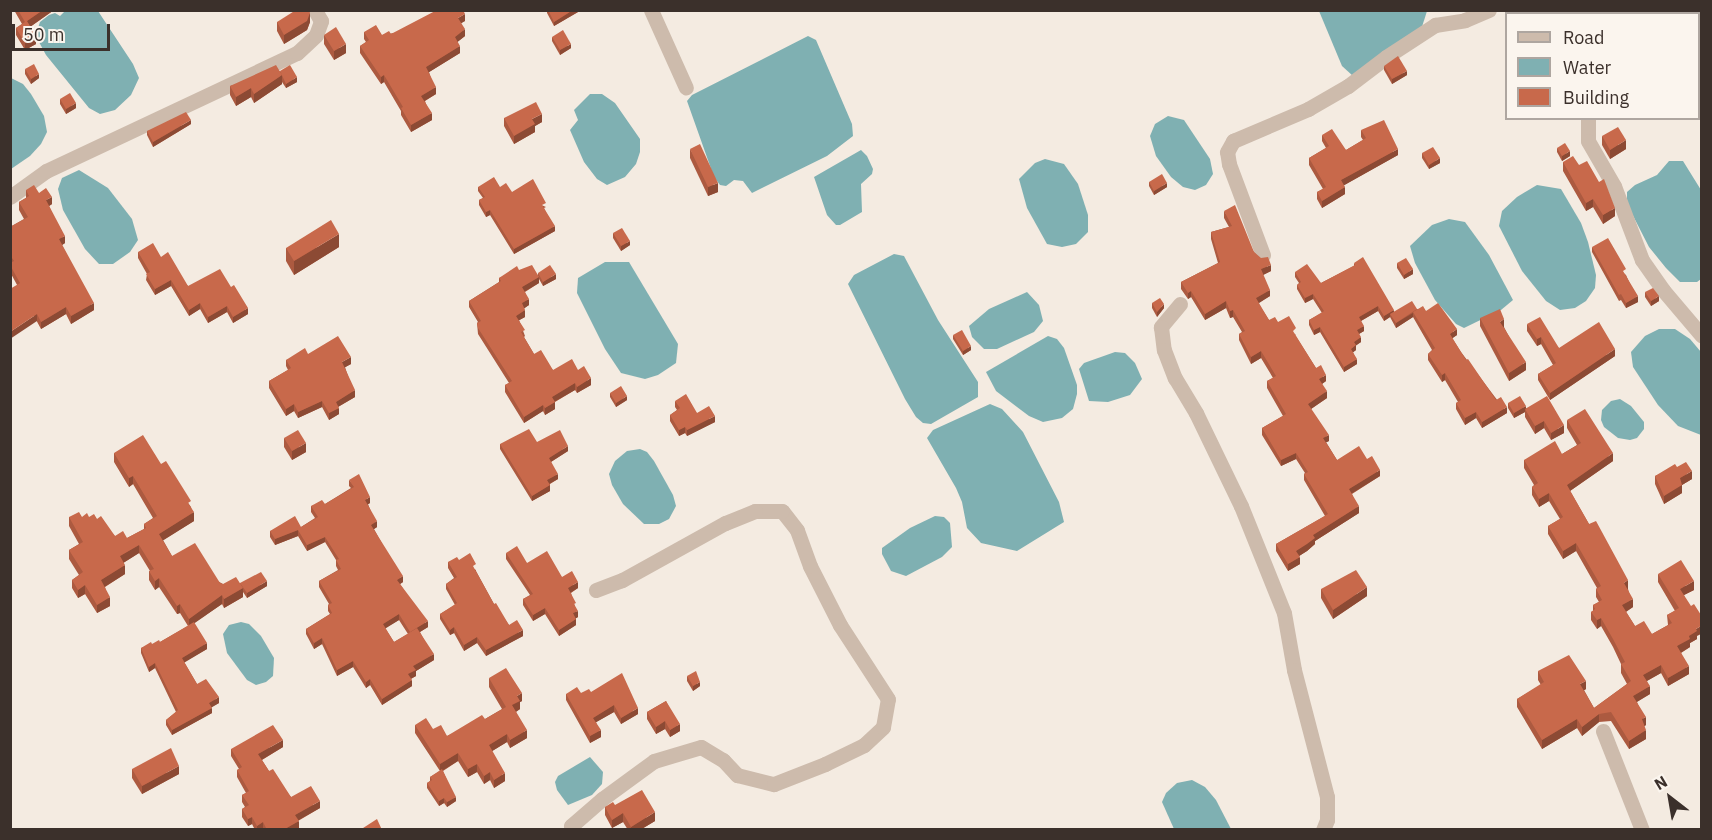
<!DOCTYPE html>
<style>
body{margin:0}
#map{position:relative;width:1712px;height:840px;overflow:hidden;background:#f4ebe1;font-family:"IBM Plex Sans",sans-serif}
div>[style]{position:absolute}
.water>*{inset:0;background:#7fb0b2}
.street>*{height:15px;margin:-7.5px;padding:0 7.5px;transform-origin:7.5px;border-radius:7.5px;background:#cdbbac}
.wall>*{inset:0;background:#ac5a40}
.shaded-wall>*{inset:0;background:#8c4a34}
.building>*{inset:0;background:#c8694b}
span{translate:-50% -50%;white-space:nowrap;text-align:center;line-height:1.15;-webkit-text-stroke:4.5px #fbf5ee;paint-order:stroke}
.frame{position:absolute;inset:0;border:12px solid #3b302b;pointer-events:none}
.legend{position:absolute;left:1505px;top:12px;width:195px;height:108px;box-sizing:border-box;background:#fbf5ee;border:2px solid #aea6a0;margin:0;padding:8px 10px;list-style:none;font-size:18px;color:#3b302b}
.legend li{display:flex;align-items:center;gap:12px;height:30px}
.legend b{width:30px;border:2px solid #aea6a0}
.north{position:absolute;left:1640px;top:768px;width:60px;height:60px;-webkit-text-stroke:4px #fbf5ee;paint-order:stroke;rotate:329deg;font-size:16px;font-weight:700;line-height:24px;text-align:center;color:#3b302b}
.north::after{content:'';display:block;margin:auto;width:21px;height:27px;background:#3b302b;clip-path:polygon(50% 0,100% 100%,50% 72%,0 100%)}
.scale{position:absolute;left:12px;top:24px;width:98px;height:27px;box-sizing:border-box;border:3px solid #3b302b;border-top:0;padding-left:8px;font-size:18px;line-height:21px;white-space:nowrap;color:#3b302b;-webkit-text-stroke:4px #fbf5ee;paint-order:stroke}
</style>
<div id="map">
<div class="water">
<div style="clip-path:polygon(65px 11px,98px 11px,133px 64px,139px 78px,131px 95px,115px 110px,100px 114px,89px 108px,46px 55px,39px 42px,37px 31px,40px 22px,49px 15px,55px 13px,60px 16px)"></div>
<div style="clip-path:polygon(1319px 11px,1427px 11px,1421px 30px,1353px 76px,1342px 66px)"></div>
<div style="clip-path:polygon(808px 36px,816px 40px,852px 124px,853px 136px,827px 156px,752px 193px,743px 181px,734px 180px,726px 186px,720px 185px,714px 177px,687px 101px,692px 95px)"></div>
<div style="clip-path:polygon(11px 78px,23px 84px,31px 94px,44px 116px,47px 132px,41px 144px,30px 156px,11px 169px)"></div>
<div style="clip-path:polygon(590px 94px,602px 94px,615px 103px,640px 139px,640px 152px,636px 164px,625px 177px,607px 185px,597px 179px,584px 162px,570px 130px,578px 120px,574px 110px)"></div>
<div style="clip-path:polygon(1168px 116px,1184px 120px,1210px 159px,1213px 174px,1206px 185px,1195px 190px,1183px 187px,1171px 177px,1156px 156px,1150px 136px,1155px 124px)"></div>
<div style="clip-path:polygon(861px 150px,867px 156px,873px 169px,872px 174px,861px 184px,862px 212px,840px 225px,836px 225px,827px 215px,814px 177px)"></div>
<div style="clip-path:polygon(1045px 159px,1064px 164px,1078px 184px,1088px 215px,1088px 232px,1076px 244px,1062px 247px,1047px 244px,1027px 208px,1019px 179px,1035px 163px)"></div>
<div style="clip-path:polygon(1669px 161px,1683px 161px,1701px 190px,1701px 279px,1697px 282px,1680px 282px,1666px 268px,1649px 247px,1627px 204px,1627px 192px,1635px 185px,1657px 175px)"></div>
<div style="clip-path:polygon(79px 170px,108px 188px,132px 219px,138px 240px,130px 252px,113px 264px,99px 264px,85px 249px,63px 210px,58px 189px,62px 178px)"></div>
<div style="clip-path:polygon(1537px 185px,1561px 189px,1581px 223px,1588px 242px,1596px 275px,1595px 288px,1586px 301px,1575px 308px,1560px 310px,1546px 301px,1522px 271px,1499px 226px,1502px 211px,1517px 197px)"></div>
<div style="clip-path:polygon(1449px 219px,1465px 222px,1489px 255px,1513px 300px,1501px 310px,1464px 328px,1456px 324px,1435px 300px,1415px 263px,1410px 246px,1432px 225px)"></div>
<div style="clip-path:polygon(894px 254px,904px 256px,938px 320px,978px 382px,978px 397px,931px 424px,923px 423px,916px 417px,905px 399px,848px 284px,854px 275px)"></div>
<div style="clip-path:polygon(605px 262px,629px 262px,678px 344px,676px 363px,658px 375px,645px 379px,621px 373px,605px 349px,577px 293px,578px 278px)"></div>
<div style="clip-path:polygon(1027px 292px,1039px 305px,1043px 321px,1034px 332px,997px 349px,984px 349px,972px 337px,969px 326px,989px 309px)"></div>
<div style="clip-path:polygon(1659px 329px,1675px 329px,1690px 339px,1701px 352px,1701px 435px,1678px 426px,1658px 405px,1633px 367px,1631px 352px,1645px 336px)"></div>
<div style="clip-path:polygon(1048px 336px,1057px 339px,1064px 348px,1077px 385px,1077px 394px,1073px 409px,1062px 418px,1043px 422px,1029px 416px,996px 391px,986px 372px)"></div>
<div style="clip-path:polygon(1115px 352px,1125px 353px,1135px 363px,1142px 379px,1130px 395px,1108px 402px,1089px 401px,1079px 369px,1084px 363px)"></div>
<div style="clip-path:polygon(1620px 399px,1631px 406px,1644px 422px,1644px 429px,1637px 438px,1630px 440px,1618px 438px,1604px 427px,1601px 420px,1602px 410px,1611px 401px)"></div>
<div style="clip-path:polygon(990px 404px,1002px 409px,1023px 432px,1059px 502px,1064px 522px,1017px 551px,981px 543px,967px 528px,962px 502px,956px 488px,927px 438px,933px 430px)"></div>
<div style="clip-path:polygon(640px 449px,647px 452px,654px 461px,673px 495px,676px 506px,669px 519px,659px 524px,644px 524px,623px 504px,612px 485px,609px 474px,615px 461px,627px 451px)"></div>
<div style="clip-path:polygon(935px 516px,944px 517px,950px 523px,952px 547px,942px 557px,906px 576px,891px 571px,882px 554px,882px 548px,910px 528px)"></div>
<div style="clip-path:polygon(241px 622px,249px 624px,261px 636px,274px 658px,273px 676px,266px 682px,256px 685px,247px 680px,227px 653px,223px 634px,229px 625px)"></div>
<div style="clip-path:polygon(590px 757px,603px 772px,602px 784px,592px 795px,568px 805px,557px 790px,555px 782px,558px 776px)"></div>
<div style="clip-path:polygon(1192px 780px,1205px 787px,1216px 800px,1231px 829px,1174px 829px,1162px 802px,1166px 793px,1177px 783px)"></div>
</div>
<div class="street">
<div style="left:651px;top:10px;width:85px;rotate:65.8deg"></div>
<div style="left:1543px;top:10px;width:4px;rotate:76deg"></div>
<div style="left:1588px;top:118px;width:23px;rotate:90deg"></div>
<div style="left:1588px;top:141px;width:52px;rotate:60deg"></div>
<div style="left:1614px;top:186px;width:79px;rotate:69.3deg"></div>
<div style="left:1642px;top:260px;width:37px;rotate:55deg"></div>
<div style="left:1663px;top:290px;width:60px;rotate:49.7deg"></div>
<div style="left:10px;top:197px;width:44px;rotate:-35.8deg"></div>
<div style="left:46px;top:171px;width:277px;rotate:-25.2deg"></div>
<div style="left:297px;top:53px;width:26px;rotate:-43deg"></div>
<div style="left:316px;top:35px;width:15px;rotate:-70deg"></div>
<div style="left:321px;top:21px;width:13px;rotate:-119deg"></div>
<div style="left:1263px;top:255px;width:97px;rotate:-110.5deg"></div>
<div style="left:1229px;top:164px;width:12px;rotate:-99deg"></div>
<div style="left:1227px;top:152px;width:13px;rotate:-61deg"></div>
<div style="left:1233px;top:141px;width:82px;rotate:-23.1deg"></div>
<div style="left:1308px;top:109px;width:46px;rotate:-29.9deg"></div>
<div style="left:1348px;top:86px;width:48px;rotate:-37.3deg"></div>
<div style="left:1386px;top:57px;width:59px;rotate:-33.1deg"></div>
<div style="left:1435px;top:25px;width:30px;rotate:-9deg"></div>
<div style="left:1465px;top:20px;width:26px;rotate:-23deg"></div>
<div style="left:1180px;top:304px;width:30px;rotate:130deg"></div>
<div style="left:1161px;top:327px;width:23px;rotate:83deg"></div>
<div style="left:1164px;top:350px;width:30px;rotate:69deg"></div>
<div style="left:1175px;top:378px;width:41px;rotate:59deg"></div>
<div style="left:1196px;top:413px;width:103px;rotate:64.2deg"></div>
<div style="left:1241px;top:506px;width:115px;rotate:68.1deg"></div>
<div style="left:1284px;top:613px;width:58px;rotate:80deg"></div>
<div style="left:1294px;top:670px;width:131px;rotate:75.4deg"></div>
<div style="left:1327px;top:797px;width:23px;rotate:90deg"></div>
<div style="left:1327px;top:820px;width:11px;rotate:112deg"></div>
<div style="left:1603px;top:731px;width:106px;rotate:68.5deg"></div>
<div style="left:572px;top:830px;width:4px;rotate:-104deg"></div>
<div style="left:571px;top:826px;width:41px;rotate:-41.1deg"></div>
<div style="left:602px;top:799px;width:64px;rotate:-36.2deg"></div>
<div style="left:654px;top:761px;width:49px;rotate:-16.6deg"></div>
<div style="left:701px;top:747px;width:26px;rotate:31deg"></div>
<div style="left:723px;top:760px;width:21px;rotate:47deg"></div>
<div style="left:737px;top:775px;width:38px;rotate:14deg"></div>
<div style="left:774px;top:784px;width:55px;rotate:-21.4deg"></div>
<div style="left:825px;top:764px;width:43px;rotate:-26deg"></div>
<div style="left:864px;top:745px;width:26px;rotate:-43deg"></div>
<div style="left:883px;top:727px;width:28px;rotate:-80deg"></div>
<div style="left:888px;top:699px;width:88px;rotate:-123deg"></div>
<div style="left:840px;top:625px;width:66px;rotate:-117deg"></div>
<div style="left:810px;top:566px;width:38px;rotate:-110deg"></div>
<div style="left:797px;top:530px;width:24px;rotate:-128deg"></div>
<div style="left:782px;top:511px;width:27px;rotate:180deg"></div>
<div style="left:755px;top:511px;width:32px;rotate:158deg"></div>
<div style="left:725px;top:523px;width:118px;rotate:151deg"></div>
<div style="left:622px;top:580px;width:28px;rotate:159deg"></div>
</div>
<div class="wall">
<div style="clip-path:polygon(14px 10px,54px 10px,30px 27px,36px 44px,25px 50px,16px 35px,16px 28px,22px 24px)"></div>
<div style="clip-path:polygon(547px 10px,578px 10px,578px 12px,554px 26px,547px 13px)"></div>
<div style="clip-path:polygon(465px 21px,461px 23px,465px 36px,457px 42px,460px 53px,429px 72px,436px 94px,425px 101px,432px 120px,411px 132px,401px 115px,401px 111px,384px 82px,381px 84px,360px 53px,360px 46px,366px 42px,364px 39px,364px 32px,382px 35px)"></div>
<div style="clip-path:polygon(277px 22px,310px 22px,307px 30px,284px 44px,277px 31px)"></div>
<div style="clip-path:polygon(324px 35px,346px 53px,334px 60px,324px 44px)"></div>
<div style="clip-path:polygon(552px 37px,571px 48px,560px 55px,552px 41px)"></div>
<div style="clip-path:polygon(1384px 66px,1407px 75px,1392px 84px,1384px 70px)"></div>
<div style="clip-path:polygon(25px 69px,39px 78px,31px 84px,25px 74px)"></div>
<div style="clip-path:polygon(280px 71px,297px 82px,286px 88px,282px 82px,282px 84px,254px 103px,251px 97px,236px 106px,230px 95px,230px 86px)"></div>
<div style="clip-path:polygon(60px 99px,76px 108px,66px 114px,60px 104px)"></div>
<div style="clip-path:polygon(504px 118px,542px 122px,535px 126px,535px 132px,514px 144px,504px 126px)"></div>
<div style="clip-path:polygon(191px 124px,153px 147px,147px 135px,147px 131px)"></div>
<div style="clip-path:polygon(1361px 130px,1398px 155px,1344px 185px,1345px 194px,1322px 208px,1317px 199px,1317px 192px,1323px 189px,1309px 165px,1309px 158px,1326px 148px,1322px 141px,1322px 135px,1346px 150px,1363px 140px,1361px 137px)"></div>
<div style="clip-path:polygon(1602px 136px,1626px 149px,1610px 159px,1602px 145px)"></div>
<div style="clip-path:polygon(1557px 148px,1570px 156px,1562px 161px,1557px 152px)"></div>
<div style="clip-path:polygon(690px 149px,718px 192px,708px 196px,690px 158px)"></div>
<div style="clip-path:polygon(1422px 153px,1440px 163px,1429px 169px,1422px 158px)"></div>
<div style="clip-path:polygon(1563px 162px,1579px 165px,1615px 216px,1603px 224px,1593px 207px,1586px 211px,1563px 171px)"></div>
<div style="clip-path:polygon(1149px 182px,1167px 187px,1154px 195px,1149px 186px)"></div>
<div style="clip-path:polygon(478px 187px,500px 187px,546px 207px,544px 208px,555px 231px,514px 254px,490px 215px,486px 217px,479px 205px,479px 200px,483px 198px,478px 191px)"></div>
<div style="clip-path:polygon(26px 190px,39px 193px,52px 204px,49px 206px,65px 243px,62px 245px,94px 310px,71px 324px,66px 314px,41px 329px,10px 272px,10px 227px,24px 219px,19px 210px,19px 202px,26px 198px)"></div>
<div style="clip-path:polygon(1224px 211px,1254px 252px,1271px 271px,1263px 275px,1270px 296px,1258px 303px,1269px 320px,1278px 322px,1296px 335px,1295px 335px,1316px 368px,1326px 381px,1322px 384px,1327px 398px,1311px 409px,1329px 441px,1326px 442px,1337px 460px,1367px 459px,1380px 476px,1352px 494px,1359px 513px,1315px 541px,1315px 544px,1307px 551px,1299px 556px,1300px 564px,1288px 571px,1276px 551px,1276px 544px,1325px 516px,1304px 480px,1304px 474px,1305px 473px,1296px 459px,1281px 466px,1262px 435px,1262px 428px,1283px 416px,1267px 388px,1267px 381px,1273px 378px,1261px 358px,1251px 364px,1239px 340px,1239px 334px,1242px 332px,1233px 317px,1230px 318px,1226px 308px,1205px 320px,1191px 297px,1188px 299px,1181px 289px,1181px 282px,1218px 263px,1211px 239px,1211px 232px,1229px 227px,1224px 218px)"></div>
<div style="clip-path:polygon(613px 233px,630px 245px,621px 251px,613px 238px)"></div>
<div style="clip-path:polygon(339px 247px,294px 275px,286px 261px,286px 248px)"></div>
<div style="clip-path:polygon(1592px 247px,1626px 275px,1638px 302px,1626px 308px,1621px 300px,1619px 301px,1592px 252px)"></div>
<div style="clip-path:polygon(138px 252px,161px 257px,188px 286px,231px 287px,248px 314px,233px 323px,227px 312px,208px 323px,200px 309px,189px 316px,171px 286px,155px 295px,146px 280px,147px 274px,138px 258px)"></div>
<div style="clip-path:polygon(1354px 263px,1394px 312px,1417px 309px,1426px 311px,1457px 335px,1452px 338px,1461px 352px,1507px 413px,1482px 428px,1476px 418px,1465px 425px,1456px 409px,1456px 403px,1458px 402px,1445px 380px,1442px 382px,1428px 360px,1428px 354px,1432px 350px,1413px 317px,1396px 328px,1390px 317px,1384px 321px,1378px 311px,1361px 321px,1364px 331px,1359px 334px,1361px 342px,1356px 345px,1356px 350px,1353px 352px,1357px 364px,1344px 372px,1320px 332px,1314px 335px,1309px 325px,1309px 320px,1322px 313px,1313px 299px,1305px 303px,1297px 289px,1297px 285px,1299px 283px,1295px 277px,1295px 272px,1321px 283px,1354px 266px)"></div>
<div style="clip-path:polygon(1397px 263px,1413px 274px,1404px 279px,1397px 268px)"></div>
<div style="clip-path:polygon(519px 270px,538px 275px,538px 273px,556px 279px,543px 286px,539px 279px,539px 283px,525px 292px,529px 305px,524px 308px,525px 317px,519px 320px,525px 336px,524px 337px,534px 354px,553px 370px,578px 370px,591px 385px,577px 393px,575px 390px,555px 402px,555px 409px,545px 415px,543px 411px,524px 423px,505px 392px,505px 385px,509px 383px,478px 334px,477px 323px,478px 322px,469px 307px,469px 301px,499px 282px,499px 278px)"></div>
<div style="clip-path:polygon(1645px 292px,1659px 301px,1651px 306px,1645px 297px)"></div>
<div style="clip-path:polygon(1152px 303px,1164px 308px,1157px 317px,1152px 308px)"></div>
<div style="clip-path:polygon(1480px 318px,1504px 327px,1526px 370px,1509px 381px,1480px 326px)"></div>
<div style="clip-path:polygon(1527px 324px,1559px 348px,1615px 356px,1550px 400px,1538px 380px,1538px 374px,1553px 365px,1541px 344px,1537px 346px,1527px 331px)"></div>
<div style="clip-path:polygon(953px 335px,971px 350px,963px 355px,953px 339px)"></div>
<div style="clip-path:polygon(308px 354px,351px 364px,345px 367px,355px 397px,338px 407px,339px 414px,329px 420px,322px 407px,298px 418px,294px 411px,286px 416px,269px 388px,269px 381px,288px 370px,286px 366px,286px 360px)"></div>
<div style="clip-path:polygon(610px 393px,627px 400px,616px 407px,610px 397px)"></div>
<div style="clip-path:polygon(675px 401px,697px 413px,715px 422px,687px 436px,685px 433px,679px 436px,670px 421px,670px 415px,677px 410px,675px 407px)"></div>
<div style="clip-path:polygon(1508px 403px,1526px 408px,1564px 433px,1551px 440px,1544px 428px,1535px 434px,1525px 417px,1525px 412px,1514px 418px,1508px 408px)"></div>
<div style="clip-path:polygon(1567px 420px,1613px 461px,1570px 491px,1589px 524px,1628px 589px,1633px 607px,1626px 612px,1635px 626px,1652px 634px,1668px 625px,1667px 615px,1675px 611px,1658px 582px,1658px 574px,1694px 590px,1684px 595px,1697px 636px,1697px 639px,1690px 643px,1690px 647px,1681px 653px,1689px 674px,1668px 686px,1661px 673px,1647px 681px,1650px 694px,1637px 702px,1646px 725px,1644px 726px,1646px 739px,1629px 749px,1611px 721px,1599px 722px,1582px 736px,1577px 728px,1542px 749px,1517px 707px,1517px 699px,1541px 685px,1538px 680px,1538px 671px,1586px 689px,1584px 690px,1594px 708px,1627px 684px,1621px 673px,1621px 664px,1613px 647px,1601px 626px,1597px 629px,1591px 620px,1591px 612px,1593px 611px,1593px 605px,1599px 602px,1596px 597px,1596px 589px,1597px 588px,1576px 551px,1563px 559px,1548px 534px,1548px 526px,1560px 519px,1549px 501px,1539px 507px,1532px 495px,1532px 487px,1534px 485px,1524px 468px,1524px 460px,1562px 454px,1577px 445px,1567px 428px)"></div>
<div style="clip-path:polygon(284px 438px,306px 452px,292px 460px,284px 447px)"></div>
<div style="clip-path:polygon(537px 442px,568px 451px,551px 462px,558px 479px,550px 484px,550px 491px,532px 501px,500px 449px,500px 444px)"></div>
<div style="clip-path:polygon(114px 453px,161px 464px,191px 507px,194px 521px,163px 540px,172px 556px,223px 584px,240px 583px,267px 586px,247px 598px,243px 592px,243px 597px,224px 608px,222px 604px,194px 623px,207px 649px,184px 662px,197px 684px,219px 703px,211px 707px,212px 713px,172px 735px,166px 725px,166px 720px,176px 712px,155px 668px,149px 672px,141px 653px,141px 648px,160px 642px,188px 626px,180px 613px,177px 614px,159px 587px,155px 590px,149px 580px,149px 571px,150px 571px,139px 553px,123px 563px,125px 574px,105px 587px,110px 606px,97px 613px,85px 594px,78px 598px,72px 588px,72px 580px,79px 575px,69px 559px,69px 550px,79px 544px,69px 526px,69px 517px,89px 517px,97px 519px,115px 536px,127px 538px,144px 529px,144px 524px,153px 518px,133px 484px,129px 487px,114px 462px)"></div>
<div style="clip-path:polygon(1677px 467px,1692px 479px,1682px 485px,1682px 493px,1664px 504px,1655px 484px,1655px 476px)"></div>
<div style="clip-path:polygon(evenodd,349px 480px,370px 503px,368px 504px,377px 527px,374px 529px,403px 582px,400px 584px,428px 627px,420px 632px,434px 660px,416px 671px,416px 676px,411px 679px,412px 686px,382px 705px,370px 685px,366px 688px,353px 667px,337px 676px,322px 644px,314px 649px,306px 634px,306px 629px,330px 614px,328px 611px,328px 605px,329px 604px,319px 587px,319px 581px,338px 570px,336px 566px,336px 560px,325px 542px,307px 551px,298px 536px,275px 545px,270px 537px,270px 531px,301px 527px,315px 518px,311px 512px,311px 506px,325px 504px,351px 488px,349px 486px,349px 480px,399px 620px,408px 634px,394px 642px,385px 628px,399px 620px)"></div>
<div style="clip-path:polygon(506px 553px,527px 563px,562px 577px,578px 588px,571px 593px,578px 617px,576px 618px,576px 625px,559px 636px,545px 614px,533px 621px,523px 605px,523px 599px,530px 595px,506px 559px)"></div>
<div style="clip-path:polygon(459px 560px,476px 570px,476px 571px,494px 604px,509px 625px,523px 636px,486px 656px,477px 643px,464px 651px,454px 633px,450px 635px,440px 619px,440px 614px,455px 605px,446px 589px,446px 584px,454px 578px,448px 568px,448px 562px)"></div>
<div style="clip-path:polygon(1321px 589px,1367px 596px,1333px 619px,1321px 598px)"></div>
<div style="clip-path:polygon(687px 676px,700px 686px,693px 691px,687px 681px)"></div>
<div style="clip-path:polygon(489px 678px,522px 701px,520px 702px,520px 709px,516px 712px,527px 738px,510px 748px,507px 742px,492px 751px,505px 781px,494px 788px,490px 780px,484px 784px,477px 772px,468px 777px,458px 761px,443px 771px,456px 801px,447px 807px,444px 803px,439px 806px,427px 788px,427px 783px,430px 781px,430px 777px,440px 771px,415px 733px,415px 725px,433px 729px,447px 736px,485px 719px,502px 709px,489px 687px)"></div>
<div style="clip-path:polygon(591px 692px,638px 714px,621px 724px,614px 712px,596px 722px,601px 737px,590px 743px,566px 700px,566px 694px,581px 693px)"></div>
<div style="clip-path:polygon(666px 701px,680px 731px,670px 737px,665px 729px,656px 734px,647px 719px,647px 712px)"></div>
<div style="clip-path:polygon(283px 747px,262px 760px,269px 771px,291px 797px,320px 808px,298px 821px,299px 828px,296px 830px,255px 830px,252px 824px,248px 826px,242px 817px,242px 809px,245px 807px,242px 802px,242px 795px,246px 793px,237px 777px,237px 770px,239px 769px,231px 756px,231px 749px)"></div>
<div style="clip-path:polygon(132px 769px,179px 774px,142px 794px,132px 778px)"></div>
<div style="clip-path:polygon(615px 805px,655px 821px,640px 830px,628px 830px,623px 822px,612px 828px,605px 815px,605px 807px)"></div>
</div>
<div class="shaded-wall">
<div style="clip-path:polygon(43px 10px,54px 10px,27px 29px,27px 21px)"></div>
<div style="clip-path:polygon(573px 10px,578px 10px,578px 12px,554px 26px,554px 22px)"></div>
<div style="clip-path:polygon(310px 13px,310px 22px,307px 30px,284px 44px,284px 35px)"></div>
<div style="clip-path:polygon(465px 14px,465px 21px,458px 25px,458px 18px)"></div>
<div style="clip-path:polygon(465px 29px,465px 36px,455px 44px,455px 37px)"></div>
<div style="clip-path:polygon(36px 36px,36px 44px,25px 50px,25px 43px)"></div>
<div style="clip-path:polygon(346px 44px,346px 53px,334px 60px,334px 51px)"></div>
<div style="clip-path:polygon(571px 44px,571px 48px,560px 55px,560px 50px)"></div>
<div style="clip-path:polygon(460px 46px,460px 53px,426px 74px,426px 67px)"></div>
<div style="clip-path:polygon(1407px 71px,1407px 75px,1392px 84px,1392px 79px)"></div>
<div style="clip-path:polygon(39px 74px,39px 78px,31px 84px,31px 79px)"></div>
<div style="clip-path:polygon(282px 75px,282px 84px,254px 103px,254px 94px)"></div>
<div style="clip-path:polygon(384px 75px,384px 82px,381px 84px,381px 77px)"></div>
<div style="clip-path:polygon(297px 77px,297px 82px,286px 88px,286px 84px)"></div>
<div style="clip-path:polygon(436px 87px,436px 94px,421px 103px,421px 96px)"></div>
<div style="clip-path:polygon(251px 88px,251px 97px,236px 106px,236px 97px)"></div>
<div style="clip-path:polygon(76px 103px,76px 108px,66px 114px,66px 109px)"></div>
<div style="clip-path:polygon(432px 113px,432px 120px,411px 132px,411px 125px)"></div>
<div style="clip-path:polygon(542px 114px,542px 122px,535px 126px,535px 132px,514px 144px,514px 136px,532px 119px)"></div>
<div style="clip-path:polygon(191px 120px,191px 124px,153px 147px,153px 142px)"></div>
<div style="clip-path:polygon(1626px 140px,1626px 149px,1610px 159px,1610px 150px)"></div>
<div style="clip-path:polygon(1398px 149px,1398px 155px,1341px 187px,1341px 180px)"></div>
<div style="clip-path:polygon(1570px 151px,1570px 156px,1562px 161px,1562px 156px)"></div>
<div style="clip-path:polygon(1440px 158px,1440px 163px,1429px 169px,1429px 165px)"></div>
<div style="clip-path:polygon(718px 183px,718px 192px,708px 196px,708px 187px)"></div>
<div style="clip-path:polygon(1167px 183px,1167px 187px,1154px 195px,1154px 191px)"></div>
<div style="clip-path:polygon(1345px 187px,1345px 194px,1322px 208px,1322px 201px)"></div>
<div style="clip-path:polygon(52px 197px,52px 204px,46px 208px,46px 200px)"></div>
<div style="clip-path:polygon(1593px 199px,1593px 207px,1586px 211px,1586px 203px)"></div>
<div style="clip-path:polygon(1615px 208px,1615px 216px,1603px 224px,1603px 215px)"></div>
<div style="clip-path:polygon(490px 210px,490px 215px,486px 217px,486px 212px)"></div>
<div style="clip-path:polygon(555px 226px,555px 231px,514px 254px,514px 249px)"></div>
<div style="clip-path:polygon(339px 234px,339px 247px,294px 275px,294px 261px)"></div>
<div style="clip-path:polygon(65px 236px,65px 243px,59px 247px,59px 239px)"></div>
<div style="clip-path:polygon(630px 241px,630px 245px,621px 251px,621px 246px)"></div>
<div style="clip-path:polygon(1271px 265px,1271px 271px,1261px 276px,1261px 269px)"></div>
<div style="clip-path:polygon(1413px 269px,1413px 274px,1404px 279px,1404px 275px)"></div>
<div style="clip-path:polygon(556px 274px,556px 279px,543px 286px,543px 282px)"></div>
<div style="clip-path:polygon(539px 277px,539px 283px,522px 293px,522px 287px)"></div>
<div style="clip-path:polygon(171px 280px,171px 286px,155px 295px,155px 289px)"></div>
<div style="clip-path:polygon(1270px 290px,1270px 296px,1256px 305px,1256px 298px)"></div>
<div style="clip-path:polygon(1191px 291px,1191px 297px,1188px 299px,1188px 293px)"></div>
<div style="clip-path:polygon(1313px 294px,1313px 299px,1305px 303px,1305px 298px)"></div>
<div style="clip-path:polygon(1638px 296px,1638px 302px,1626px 308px,1626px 303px)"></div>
<div style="clip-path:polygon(1659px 296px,1659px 301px,1651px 306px,1651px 301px)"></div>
<div style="clip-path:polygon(529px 299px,529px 305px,522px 310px,522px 303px)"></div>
<div style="clip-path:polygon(1226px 301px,1226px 308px,1205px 320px,1205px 314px)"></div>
<div style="clip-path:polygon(94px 303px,94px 310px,71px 324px,71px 316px)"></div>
<div style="clip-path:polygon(200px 303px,200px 309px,189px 316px,189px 310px)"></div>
<div style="clip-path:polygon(1164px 304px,1164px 308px,1157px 317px,1157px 312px)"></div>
<div style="clip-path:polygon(227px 306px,227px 312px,208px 323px,208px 317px)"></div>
<div style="clip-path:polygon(1378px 306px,1378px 311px,1359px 322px,1359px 317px)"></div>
<div style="clip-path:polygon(66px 307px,66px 314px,41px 329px,41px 322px)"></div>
<div style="clip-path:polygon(248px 308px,248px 314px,233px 323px,233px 317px)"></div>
<div style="clip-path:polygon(525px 310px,525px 317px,516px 322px,516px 316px)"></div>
<div style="clip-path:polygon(1233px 310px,1233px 317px,1230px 318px,1230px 311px)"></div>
<div style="clip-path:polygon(1394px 310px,1394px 315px,1390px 314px,1390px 317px,1384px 321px,1384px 316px)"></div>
<div style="clip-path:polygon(1413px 313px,1413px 317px,1396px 328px,1396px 323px)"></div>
<div style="clip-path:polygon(37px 314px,37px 321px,10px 339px,10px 332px)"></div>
<div style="clip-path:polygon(1504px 319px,1504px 327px,1500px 330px,1500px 322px)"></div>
<div style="clip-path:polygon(1364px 326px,1364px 331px,1357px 335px,1357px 330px)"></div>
<div style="clip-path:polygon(1320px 327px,1320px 332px,1314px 335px,1314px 330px)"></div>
<div style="clip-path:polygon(1457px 329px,1457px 335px,1450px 340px,1450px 334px)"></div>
<div style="clip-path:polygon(1361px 337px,1361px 342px,1354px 347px,1354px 342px)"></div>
<div style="clip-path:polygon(1541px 337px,1541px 344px,1537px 346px,1537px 339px)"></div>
<div style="clip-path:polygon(1356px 345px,1356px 350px,1351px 354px,1351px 349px)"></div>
<div style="clip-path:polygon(971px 346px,971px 350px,963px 355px,963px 351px)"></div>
<div style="clip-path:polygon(1615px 349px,1615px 356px,1550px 400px,1550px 393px)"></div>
<div style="clip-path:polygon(1261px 351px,1261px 358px,1251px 364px,1251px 357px)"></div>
<div style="clip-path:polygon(351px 357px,351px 364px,342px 369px,342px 362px)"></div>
<div style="clip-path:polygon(1357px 359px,1357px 364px,1344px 372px,1344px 367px)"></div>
<div style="clip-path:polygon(1526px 362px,1526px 370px,1509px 381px,1509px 373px)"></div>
<div style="clip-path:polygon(1445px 373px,1445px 380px,1442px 382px,1442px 375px)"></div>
<div style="clip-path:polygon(1326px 375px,1326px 381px,1319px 386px,1319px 379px)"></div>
<div style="clip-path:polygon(591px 378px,591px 385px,577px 393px,577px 387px)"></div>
<div style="clip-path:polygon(575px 383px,575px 390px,552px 403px,552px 397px)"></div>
<div style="clip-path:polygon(355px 390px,355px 397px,336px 408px,336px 402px)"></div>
<div style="clip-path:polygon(1327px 391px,1327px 398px,1308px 411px,1308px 404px)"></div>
<div style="clip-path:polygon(627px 396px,627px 400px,616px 407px,616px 403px)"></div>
<div style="clip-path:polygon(322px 401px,322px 407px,298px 418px,298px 412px)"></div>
<div style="clip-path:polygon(555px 402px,555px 409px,545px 415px,545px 408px)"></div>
<div style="clip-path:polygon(294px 404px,294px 411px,286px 416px,286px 409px)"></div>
<div style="clip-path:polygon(543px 405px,543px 411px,524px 423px,524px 417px)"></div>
<div style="clip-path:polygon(1526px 406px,1526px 410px,1525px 409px,1525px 412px,1514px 418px,1514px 413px)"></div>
<div style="clip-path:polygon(1507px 407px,1507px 413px,1482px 428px,1482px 422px)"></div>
<div style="clip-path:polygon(339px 408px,339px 414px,329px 420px,329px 413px)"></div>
<div style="clip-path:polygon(1476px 412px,1476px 418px,1465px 425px,1465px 418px)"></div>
<div style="clip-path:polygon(715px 416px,715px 422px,687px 436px,687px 430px)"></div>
<div style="clip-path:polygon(1544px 421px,1544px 428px,1535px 434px,1535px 426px)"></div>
<div style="clip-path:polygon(1564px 425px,1564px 433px,1551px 440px,1551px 433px)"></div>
<div style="clip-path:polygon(685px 427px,685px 433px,679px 436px,679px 430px)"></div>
<div style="clip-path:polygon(1329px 435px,1329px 441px,1323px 444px,1323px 438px)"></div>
<div style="clip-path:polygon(306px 443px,306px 452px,292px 460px,292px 451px)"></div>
<div style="clip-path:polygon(568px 446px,568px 451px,549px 463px,549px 458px)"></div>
<div style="clip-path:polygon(1296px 453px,1296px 459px,1281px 466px,1281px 460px)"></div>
<div style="clip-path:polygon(1613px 453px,1613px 461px,1567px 493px,1567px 485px)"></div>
<div style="clip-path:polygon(1380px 470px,1380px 476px,1349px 495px,1349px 489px)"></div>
<div style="clip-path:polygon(1692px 471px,1692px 479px,1682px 485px,1682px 493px,1664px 504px,1664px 496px,1680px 478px)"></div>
<div style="clip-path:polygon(558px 474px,558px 479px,547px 485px,547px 480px)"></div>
<div style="clip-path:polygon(133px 476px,133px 484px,129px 487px,129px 478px)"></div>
<div style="clip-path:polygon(550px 485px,550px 491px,532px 501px,532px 496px)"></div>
<div style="clip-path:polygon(1549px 493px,1549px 501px,1539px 507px,1539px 499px)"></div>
<div style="clip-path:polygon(370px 497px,370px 503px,365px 506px,365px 500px)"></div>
<div style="clip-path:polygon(1359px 506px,1359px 513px,1315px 541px,1315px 544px,1307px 551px,1296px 558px,1296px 551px,1313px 535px)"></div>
<div style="clip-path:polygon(194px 512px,194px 521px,159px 543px,159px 534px)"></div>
<div style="clip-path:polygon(377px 521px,377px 527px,371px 531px,371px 525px)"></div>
<div style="clip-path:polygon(298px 530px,298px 536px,275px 545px,275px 539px)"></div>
<div style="clip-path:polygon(325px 537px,325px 542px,307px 551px,307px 545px)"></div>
<div style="clip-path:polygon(1576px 543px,1576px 551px,1563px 559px,1563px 551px)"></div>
<div style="clip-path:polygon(139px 545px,139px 553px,120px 565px,120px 556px)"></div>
<div style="clip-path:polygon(1300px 557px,1300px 564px,1288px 571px,1288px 564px)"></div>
<div style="clip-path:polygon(125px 565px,125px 574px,101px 589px,101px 580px)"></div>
<div style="clip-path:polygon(403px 576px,403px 582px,397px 586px,397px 580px)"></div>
<div style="clip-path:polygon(159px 578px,159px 587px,155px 590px,155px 581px)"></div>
<div style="clip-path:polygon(1628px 580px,1628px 589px,1624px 591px,1624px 583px)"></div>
<div style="clip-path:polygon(267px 581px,267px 586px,247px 598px,247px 593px)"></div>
<div style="clip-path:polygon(1694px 581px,1694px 590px,1680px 597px,1680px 589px)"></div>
<div style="clip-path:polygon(578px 582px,578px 588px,568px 594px,568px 588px)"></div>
<div style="clip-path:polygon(85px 585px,85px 594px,78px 598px,78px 590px)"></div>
<div style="clip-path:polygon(1367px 587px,1367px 596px,1333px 619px,1333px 610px)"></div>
<div style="clip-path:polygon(243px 588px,243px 597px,224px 608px,224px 599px)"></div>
<div style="clip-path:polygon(222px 595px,222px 604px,189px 627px,189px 619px)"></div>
<div style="clip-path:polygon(110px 597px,110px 606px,97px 613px,97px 605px)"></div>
<div style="clip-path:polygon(1633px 599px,1633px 607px,1622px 614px,1622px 605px)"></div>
<div style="clip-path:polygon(180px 604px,180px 613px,177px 614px,177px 606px)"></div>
<div style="clip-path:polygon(545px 608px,545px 614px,533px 621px,533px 615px)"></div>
<div style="clip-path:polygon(578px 611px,578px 617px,573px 620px,573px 613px)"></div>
<div style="clip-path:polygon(399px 614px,399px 620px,383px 630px,383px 624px)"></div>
<div style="clip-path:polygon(1601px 618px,1601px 626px,1597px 629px,1597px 620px)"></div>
<div style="clip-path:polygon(576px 619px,576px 625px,559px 636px,559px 630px)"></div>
<div style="clip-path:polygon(428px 621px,428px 627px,410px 638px,410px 632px)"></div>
<div style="clip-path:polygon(1701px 626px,1701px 634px,1697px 636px,1697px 639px,1690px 643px,1690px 647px,1677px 655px,1677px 646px,1696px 629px)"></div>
<div style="clip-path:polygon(454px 627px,454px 633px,450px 635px,450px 630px)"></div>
<div style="clip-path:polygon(523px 630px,523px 636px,486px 656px,486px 650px)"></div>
<div style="clip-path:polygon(477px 637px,477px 643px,464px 651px,464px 645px)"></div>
<div style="clip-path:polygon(322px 638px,322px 644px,314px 649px,314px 643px)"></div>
<div style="clip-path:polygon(207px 643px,207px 649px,182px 664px,182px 658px)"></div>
<div style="clip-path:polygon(434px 654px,434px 660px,416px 671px,416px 676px,408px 680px,408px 674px,413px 666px)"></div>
<div style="clip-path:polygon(353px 661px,353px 667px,337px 676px,337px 670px)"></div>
<div style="clip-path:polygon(155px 663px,155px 668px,149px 672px,149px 667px)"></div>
<div style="clip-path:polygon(1661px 665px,1661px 673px,1643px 683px,1643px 675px)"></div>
<div style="clip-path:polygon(1689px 666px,1689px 674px,1668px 686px,1668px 678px)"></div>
<div style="clip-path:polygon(370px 679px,370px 685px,366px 688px,366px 682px)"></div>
<div style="clip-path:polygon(412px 680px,412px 686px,382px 705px,382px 699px)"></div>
<div style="clip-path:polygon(1586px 681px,1586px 689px,1580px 693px,1580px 684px)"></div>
<div style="clip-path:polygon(700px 682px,700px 686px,693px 691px,693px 686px)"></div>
<div style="clip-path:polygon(1650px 686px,1650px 694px,1633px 704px,1633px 696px)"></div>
<div style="clip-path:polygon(522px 693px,522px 701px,520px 702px,520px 709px,512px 714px,512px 705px,517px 696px)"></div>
<div style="clip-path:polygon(219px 697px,219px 703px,209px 709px,209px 703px)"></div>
<div style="clip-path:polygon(614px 705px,614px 712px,593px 724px,593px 718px)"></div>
<div style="clip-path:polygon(212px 708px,212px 713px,172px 735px,172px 730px)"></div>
<div style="clip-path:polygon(638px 708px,638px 714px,621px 724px,621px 718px)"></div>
<div style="clip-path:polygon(1599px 714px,1599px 722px,1582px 736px,1582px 727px)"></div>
<div style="clip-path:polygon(1646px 717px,1646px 725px,1642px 728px,1642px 719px)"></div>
<div style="clip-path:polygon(1577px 719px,1577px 728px,1542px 749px,1542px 740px)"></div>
<div style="clip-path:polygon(665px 721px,665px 729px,656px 734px,656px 727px)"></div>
<div style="clip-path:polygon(680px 724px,680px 731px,670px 737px,670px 730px)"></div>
<div style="clip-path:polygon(527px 730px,527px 738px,510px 748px,510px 740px)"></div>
<div style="clip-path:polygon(601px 730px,601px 737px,590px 743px,590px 736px)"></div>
<div style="clip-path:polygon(1646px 730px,1646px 739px,1629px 749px,1629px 741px)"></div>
<div style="clip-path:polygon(507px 734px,507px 742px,489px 753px,489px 745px)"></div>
<div style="clip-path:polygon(283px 740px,283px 747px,258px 762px,258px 754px)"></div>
<div style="clip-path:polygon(458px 753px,458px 761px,440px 772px,440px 764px)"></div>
<div style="clip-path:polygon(477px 764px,477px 772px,468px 777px,468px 769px)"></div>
<div style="clip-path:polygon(179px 766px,179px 774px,142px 794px,142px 786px)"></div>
<div style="clip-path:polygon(490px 772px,490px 780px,484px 784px,484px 776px)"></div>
<div style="clip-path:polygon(505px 773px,505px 781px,494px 788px,494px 780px)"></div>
<div style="clip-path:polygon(456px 797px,456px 801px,447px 807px,447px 802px)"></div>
<div style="clip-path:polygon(444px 798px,444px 803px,439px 806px,439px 801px)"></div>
<div style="clip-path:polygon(320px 801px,320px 808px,295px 822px,295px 815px)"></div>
<div style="clip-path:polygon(655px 812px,655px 821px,640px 830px,631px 830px,631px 827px)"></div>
<div style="clip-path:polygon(623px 813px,623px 822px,612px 828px,612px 820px)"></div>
<div style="clip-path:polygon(252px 817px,252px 824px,248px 826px,248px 819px)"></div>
<div style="clip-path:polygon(299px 821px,299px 828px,296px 830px,283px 830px)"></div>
<div style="clip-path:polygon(263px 822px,263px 829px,257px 830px,257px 826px)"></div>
</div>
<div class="building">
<div style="clip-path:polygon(18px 10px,43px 10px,27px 21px,36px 36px,25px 43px,16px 28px,25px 22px)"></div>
<div style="clip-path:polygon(296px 10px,309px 10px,310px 13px,307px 21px,284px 35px,277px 22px)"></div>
<div style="clip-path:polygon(437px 10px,463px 10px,465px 14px,458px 18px,465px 29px,455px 37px,460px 46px,426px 67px,436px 87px,421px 96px,432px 113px,411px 125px,401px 108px,403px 107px,384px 75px,381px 77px,360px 46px,369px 40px,364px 32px,376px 25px,382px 35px,389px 31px,391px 34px)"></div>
<div style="clip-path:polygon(548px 10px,573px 10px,554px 22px)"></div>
<div style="clip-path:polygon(336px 27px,346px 44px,334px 51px,324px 35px)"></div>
<div style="clip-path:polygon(563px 30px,571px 44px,560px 50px,552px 37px)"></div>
<div style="clip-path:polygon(1398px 56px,1407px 71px,1392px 79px,1384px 66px)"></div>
<div style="clip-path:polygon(34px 64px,39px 74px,31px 79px,25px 69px)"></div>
<div style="clip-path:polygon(276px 65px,282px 75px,254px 94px,251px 88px,236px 97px,230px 86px)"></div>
<div style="clip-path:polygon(290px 65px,297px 77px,286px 84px,280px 71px)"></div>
<div style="clip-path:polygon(70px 93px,76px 103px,66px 109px,60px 99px)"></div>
<div style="clip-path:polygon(536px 102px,542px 114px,532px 119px,535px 124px,514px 136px,504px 118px)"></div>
<div style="clip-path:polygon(186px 112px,191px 120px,153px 142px,147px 131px)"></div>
<div style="clip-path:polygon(1384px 120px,1398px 149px,1341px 180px,1345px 187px,1322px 201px,1317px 192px,1326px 187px,1309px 158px,1329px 146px,1322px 135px,1332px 129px,1346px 150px,1366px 138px,1361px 130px)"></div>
<div style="clip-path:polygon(1618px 127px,1626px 140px,1610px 150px,1602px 136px)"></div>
<div style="clip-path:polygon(1565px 143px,1570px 151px,1562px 156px,1557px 148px)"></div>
<div style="clip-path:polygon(700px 144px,718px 183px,708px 187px,690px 149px)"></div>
<div style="clip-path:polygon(1433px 147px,1440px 158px,1429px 165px,1422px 153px)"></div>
<div style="clip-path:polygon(1573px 156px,1579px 165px,1587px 161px,1599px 182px,1604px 179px,1615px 208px,1603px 215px,1593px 199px,1586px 203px,1563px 162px)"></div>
<div style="clip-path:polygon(1162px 174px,1167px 183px,1154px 191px,1149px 182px)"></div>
<div style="clip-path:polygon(494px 177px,500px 187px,506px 183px,512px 192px,533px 179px,546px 203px,542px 205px,555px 226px,514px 249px,490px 210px,486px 212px,479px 200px,485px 197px,478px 187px)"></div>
<div style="clip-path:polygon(34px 185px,39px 193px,46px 188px,52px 197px,46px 200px,65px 236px,59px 239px,94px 303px,71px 316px,66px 307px,41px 322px,37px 314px,10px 332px,10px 289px,20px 283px,10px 265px,10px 263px,14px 261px,10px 255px,10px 227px,28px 217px,19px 202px,29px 196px,26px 190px)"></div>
<div style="clip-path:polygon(1235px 205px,1254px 252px,1261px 258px,1268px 257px,1271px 265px,1261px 269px,1270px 290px,1256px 298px,1269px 320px,1275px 317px,1278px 322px,1289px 316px,1296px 328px,1293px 331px,1316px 368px,1321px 365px,1326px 375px,1319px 379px,1327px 391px,1308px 404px,1329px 435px,1323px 438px,1337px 460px,1359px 446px,1367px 459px,1372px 456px,1380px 470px,1349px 489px,1359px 506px,1313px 535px,1315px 538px,1307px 544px,1296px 551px,1300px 557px,1288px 564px,1276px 544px,1328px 514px,1304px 474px,1308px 472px,1296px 453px,1281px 460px,1262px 428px,1286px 414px,1267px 381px,1276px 376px,1261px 351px,1251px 357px,1239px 334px,1245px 331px,1233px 310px,1230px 311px,1226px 301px,1205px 314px,1191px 291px,1188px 293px,1181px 282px,1220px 262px,1211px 232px,1232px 226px,1224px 211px)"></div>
<div style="clip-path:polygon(331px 220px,339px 234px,294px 261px,286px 248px)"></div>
<div style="clip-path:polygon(622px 228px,630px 241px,621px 246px,613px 233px)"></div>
<div style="clip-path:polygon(1608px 238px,1626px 269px,1623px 271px,1638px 296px,1626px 303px,1621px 294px,1619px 295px,1592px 247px)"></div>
<div style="clip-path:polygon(153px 243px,161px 257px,168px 252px,188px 286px,220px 269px,231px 287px,234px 285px,248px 308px,233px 317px,227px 306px,208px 317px,200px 303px,189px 310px,171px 280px,155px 289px,146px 274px,150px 272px,138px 252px)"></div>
<div style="clip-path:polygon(1363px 257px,1394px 310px,1384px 316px,1378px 306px,1359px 317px,1364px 326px,1357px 330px,1361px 337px,1354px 342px,1356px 345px,1351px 349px,1357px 359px,1344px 367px,1320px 327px,1314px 330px,1309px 320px,1324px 311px,1313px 294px,1305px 298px,1297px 285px,1301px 282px,1295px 272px,1307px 264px,1321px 283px,1355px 265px,1354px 263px)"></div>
<div style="clip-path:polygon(1406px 258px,1413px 269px,1404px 275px,1397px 263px)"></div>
<div style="clip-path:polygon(532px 265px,539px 277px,522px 287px,529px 299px,522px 303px,525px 310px,516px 316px,525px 330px,521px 332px,534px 354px,541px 350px,553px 370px,572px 359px,578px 370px,584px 366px,591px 378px,577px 387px,575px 383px,552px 397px,555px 402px,545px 408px,543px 405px,524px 417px,505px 385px,512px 381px,478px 328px,477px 323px,481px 321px,469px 301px,501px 281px,499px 278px,517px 266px,519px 270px)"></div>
<div style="clip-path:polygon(550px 265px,556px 274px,543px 282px,538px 273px)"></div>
<div style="clip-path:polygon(1653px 288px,1659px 296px,1651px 301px,1645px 292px)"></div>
<div style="clip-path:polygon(1160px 298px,1164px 304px,1157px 312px,1152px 303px)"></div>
<div style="clip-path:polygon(1412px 301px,1417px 309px,1396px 323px,1390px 314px)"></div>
<div style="clip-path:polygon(1438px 303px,1457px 329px,1450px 334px,1461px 352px,1466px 360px,1468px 359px,1496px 400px,1501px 397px,1507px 407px,1482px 422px,1476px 412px,1465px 418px,1456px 403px,1461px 400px,1445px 373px,1442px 375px,1428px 354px,1435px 348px,1413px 312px,1423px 306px,1426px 311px)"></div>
<div style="clip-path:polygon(1500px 309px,1504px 319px,1500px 322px,1526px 362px,1509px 373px,1480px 318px)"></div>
<div style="clip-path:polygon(1540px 317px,1559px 348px,1599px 322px,1615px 349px,1550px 393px,1538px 374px,1556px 363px,1541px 337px,1537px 339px,1527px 324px)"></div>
<div style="clip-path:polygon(962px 330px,971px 346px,963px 351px,953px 335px)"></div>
<div style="clip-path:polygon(338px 336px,351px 357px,342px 362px,355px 390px,336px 402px,339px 408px,329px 413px,322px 401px,298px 412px,294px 404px,286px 409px,269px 381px,291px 368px,286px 360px,305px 348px,308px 354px)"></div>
<div style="clip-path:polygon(621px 386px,627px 396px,616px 403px,610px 393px)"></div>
<div style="clip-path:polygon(686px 394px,697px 413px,709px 406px,715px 416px,687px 430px,685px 427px,679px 430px,670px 415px,680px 408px,675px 401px)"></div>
<div style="clip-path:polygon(1520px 396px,1526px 406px,1514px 413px,1508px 403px)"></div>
<div style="clip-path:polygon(1547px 396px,1564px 425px,1551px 433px,1544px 421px,1535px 426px,1525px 409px)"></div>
<div style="clip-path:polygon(1585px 409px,1613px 453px,1567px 485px,1589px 524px,1596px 521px,1628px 580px,1624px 583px,1633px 599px,1622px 605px,1635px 626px,1644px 621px,1652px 634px,1672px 623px,1667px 615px,1679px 608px,1658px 574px,1681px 560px,1694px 581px,1680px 589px,1691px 606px,1694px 604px,1701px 615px,1701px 626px,1696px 629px,1697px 631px,1689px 636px,1690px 639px,1677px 646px,1689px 666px,1668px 678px,1661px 665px,1643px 675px,1650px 686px,1633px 696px,1646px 717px,1642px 719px,1646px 730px,1629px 741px,1611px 712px,1599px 714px,1582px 727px,1577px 719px,1542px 740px,1517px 699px,1544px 682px,1538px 671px,1569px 655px,1586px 681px,1580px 684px,1594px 708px,1631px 681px,1621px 664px,1625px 662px,1613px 639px,1601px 618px,1597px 620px,1591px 612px,1595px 609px,1593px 605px,1602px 600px,1596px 589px,1601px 586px,1576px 543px,1563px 551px,1548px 526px,1563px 517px,1549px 493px,1539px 499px,1532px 487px,1538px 483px,1524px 460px,1555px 441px,1562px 454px,1581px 443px,1567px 420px)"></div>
<div style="clip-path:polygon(529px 429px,537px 442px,560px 430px,568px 446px,549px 458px,558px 474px,547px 480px,550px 485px,532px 496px,500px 444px)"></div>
<div style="clip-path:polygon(298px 430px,306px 443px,292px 451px,284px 438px)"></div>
<div style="clip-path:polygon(143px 435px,161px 464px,166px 461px,191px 501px,188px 503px,194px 512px,159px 534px,172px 556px,195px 543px,220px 583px,223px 584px,236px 577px,243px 588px,224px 599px,222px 595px,189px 619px,180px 604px,177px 606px,159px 578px,155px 581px,149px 571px,154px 569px,139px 545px,120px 556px,125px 565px,101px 580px,110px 597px,97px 605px,85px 585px,78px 590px,72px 580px,83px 572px,69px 550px,83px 542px,69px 517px,79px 512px,82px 517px,87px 513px,89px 517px,94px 514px,97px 519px,101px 516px,115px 536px,123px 531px,127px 538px,146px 528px,144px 524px,157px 516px,133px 476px,129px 478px,114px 453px)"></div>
<div style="clip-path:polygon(1686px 462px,1692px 471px,1680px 478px,1682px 485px,1664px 496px,1655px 476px,1675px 464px,1677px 467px)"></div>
<div style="clip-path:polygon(359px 474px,370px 497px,365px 500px,377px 521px,371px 525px,403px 576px,397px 580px,428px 621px,410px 632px,399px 614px,383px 624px,394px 642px,417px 628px,434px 654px,413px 666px,416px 670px,408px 674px,412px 680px,382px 699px,370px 679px,366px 682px,353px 661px,337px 670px,322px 638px,314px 643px,306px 629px,332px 613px,328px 605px,332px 603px,319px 581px,341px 569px,336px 560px,339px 559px,325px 537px,307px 545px,298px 530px,275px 539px,270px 531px,295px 516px,301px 527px,318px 517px,311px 506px,322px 500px,325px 504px,354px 487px,349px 480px)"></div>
<div style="clip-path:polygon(517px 546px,527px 563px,547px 551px,562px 577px,572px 571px,578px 582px,568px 588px,576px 603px,574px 604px,578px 611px,573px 613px,576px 619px,559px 630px,545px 608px,533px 615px,523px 599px,533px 594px,506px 553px)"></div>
<div style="clip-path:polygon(470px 553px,476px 564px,473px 566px,494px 604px,496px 603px,509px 625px,517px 620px,523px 630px,486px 650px,477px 637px,464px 645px,454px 627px,450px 630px,440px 614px,457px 603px,446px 584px,457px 577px,448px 562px,457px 557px,459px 560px)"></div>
<div style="clip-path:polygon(1356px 570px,1367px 587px,1333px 610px,1321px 589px)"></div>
<div style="clip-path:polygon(261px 572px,267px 581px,247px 593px,240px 583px)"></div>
<div style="clip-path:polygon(194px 622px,207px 643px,182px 658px,197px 684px,206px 679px,219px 697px,209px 703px,212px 708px,172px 730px,166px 720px,178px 710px,155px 663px,149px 667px,141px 648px,151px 642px,152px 644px,159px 640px,160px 642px)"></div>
<div style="clip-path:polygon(506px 668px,522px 693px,517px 696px,520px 701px,512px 705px,527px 730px,510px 740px,507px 734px,489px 745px,505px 773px,494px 780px,490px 772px,484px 776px,477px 764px,468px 769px,458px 753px,440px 764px,415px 725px,426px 718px,433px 729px,441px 725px,447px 736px,482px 715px,485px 719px,506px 707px,489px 678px)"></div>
<div style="clip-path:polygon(696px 671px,700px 682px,693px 686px,687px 676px)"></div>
<div style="clip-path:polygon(622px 673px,638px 708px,621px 718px,614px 705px,593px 718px,601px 730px,590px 736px,566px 694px,577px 687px,581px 693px,589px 689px,591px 692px)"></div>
<div style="clip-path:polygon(666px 701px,680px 724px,670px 730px,665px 721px,656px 727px,647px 712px)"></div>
<div style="clip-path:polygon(273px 725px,283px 740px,258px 754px,269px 771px,273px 769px,291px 797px,311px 786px,320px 801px,295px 815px,299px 821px,283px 830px,267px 830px,263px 822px,257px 826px,252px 817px,248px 819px,242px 809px,249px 805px,242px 795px,249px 791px,237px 770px,242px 767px,231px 749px)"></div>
<div style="clip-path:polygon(171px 748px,179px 766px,142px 786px,132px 769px)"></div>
<div style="clip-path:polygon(442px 769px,456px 797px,447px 802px,444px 798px,439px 801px,427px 783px,432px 780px,430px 777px)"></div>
<div style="clip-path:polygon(642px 790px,655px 812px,631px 827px,623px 813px,612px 820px,605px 807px,613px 802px,615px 805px)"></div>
<div style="clip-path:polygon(377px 819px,382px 830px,360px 830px)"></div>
</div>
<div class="frame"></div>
<ul class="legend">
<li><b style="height:8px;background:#cdbbac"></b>Road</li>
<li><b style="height:16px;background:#7fb0b2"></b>Water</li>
<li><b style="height:16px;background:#c8694b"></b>Building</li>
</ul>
<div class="north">N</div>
<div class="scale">50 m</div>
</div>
